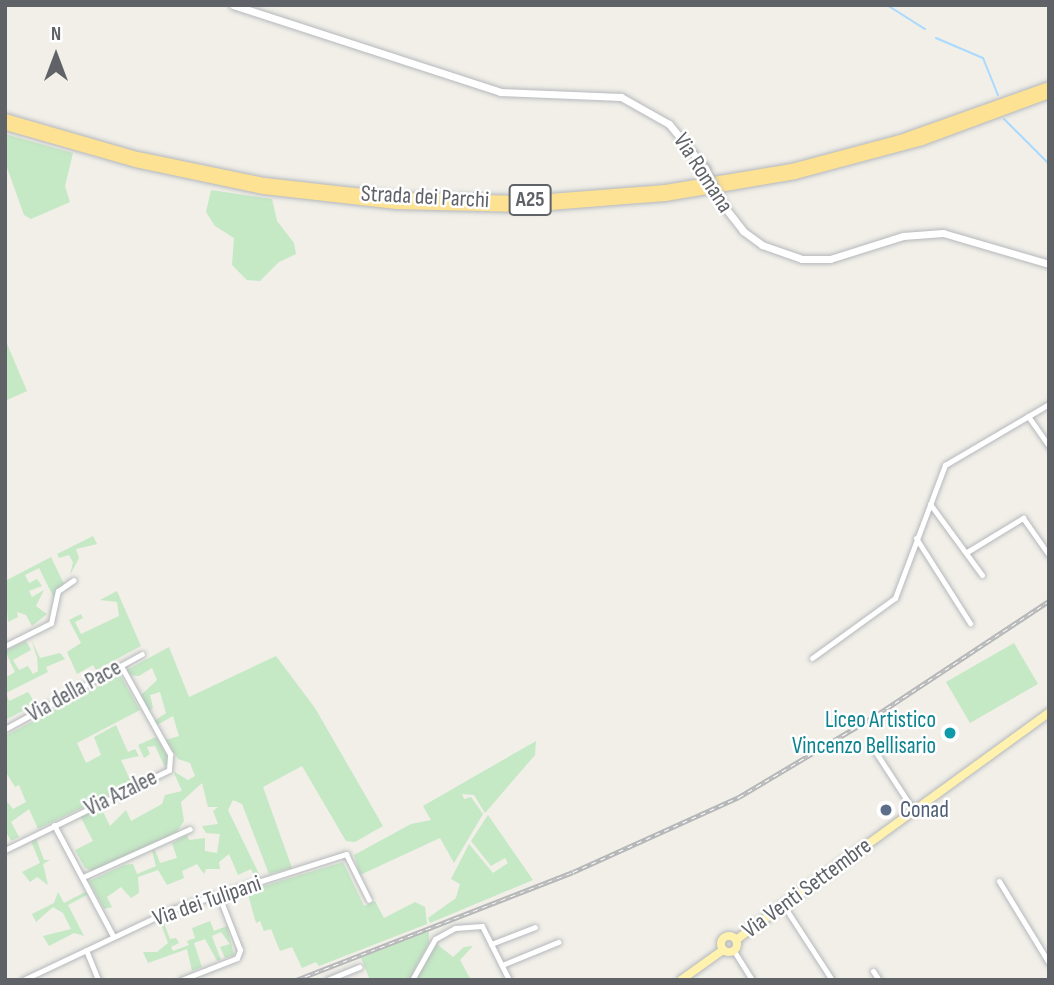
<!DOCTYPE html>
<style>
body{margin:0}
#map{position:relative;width:1054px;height:985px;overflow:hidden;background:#f1efe8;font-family:"Sofia Sans Condensed",sans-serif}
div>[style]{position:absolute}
.green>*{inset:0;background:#c5e8c5}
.stream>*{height:2px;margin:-1px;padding:0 1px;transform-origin:1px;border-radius:1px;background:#aadaff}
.roads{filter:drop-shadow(0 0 2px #b5b8bc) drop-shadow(0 0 2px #b5b8bc)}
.street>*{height:5px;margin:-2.5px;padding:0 2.5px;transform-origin:2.5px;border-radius:2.5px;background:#fff}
.secondary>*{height:7px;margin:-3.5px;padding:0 3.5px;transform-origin:3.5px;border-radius:3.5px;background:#fff}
.primary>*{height:8px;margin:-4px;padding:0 4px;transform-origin:4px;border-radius:4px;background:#fff2af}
.primary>.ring{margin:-4px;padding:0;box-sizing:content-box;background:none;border:8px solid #fff2af;border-radius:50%}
.highway>*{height:9px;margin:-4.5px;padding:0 4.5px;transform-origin:4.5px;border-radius:4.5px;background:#fde293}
.rail>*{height:4.5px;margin-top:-2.25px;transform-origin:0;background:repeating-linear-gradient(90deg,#fff 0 5px,#b6b7b8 0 10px);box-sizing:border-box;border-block:2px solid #b6b7b8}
.bridges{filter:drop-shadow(0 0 2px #b6babf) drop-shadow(0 0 2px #b6babf)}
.secondary-bridge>*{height:7px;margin:-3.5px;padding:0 3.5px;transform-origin:3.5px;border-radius:3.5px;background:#fff}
.dots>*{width:19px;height:19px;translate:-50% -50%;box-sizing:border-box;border:4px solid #fff;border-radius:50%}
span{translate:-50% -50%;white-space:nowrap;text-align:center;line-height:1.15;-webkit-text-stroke:5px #fff;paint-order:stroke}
.shield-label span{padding:2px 5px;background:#fff;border:2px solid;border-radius:5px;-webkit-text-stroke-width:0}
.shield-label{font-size:21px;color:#5f6368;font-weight:700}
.street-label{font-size:23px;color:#5f6368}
.culture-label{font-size:23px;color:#0d838f}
.right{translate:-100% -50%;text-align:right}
.service-label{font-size:23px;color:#4e5e75}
.left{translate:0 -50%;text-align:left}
.frame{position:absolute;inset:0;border:7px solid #5f6368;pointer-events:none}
.north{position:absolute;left:21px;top:21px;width:70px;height:70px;-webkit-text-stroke:5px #fff;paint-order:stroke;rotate:0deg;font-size:19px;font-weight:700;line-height:28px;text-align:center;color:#5f6368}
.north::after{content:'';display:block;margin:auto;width:24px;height:32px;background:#5f6368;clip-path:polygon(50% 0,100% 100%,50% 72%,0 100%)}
</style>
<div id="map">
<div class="green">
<div style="clip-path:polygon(5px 134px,73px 153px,65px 186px,70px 202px,31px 219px,24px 215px,5px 162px)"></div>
<div style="clip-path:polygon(211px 190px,272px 199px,277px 221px,294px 243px,296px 254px,279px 262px,260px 281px,247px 280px,232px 265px,234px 238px,215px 226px,206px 212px)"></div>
<div style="clip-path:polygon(5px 339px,27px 391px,5px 401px)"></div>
<div style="clip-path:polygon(93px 536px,97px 544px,76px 549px,79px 558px,70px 575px,73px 562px,69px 555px,59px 558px,57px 554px)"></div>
<div style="clip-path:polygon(51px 557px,64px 584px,54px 598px,39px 568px,25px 575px,29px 583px,37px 579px,42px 586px,29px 591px,32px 597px,44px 590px,36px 606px,47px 614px,32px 626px,26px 615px,17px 612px,18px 617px,8px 622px,5px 581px)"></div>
<div style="clip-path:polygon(117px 591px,141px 646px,96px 670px,93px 665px,77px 674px,67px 652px,81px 643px,69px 620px,81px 614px,83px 618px,75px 622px,81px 634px,119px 616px,117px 602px,100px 600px)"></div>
<div style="clip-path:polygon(31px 639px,40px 658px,60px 653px,65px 659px,46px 667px,48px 672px,6px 693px,9px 701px,28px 692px,36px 704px,5px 720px,5px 678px,15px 672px,5px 651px,26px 641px,31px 650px,13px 660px,19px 670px,28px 666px,33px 674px,38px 671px,37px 657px)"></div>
<div style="clip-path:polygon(1014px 643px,1038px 684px,970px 723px,946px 682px)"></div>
<div style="clip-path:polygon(169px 647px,189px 697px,276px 656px,315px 708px,383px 826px,355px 842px,346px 841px,302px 766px,263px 787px,292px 868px,269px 874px,242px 804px,233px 800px,228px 810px,261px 878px,256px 880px,251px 869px,238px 875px,229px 854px,219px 862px,220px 869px,206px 869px,204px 874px,197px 864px,182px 871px,184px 878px,167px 885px,158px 870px,138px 877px,139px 893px,131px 898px,121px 887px,107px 897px,112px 907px,104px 909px,89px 881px,124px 865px,133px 864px,137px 874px,156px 866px,152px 851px,155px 850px,160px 863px,177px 858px,172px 843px,187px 835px,189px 840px,205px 838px,205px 851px,217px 853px,220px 834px,206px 833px,202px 826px,218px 824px,213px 811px,218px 807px,208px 807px,202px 783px,181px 802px,184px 821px,177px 832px,92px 871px,85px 868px,75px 850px,93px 841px,80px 816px,100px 806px,110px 826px,126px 810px,131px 821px,162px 804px,165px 795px,182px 791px,173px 771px,188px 780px,195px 776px,190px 763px,178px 759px,166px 740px,179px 736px,173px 716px,157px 725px,154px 721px,166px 713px,160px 692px,150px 695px,153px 708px,148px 712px,140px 696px,157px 680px,152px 668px,139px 676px,129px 675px,127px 670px)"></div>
<div style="clip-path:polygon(120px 675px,140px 710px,77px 743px,86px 763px,101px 755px,94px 737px,116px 725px,128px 752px,135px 749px,139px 756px,121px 760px,132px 784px,38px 829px,29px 809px,11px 822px,19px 837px,11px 841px,5px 830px,5px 799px,13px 809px,26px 802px,19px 785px,15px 787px,5px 771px,5px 736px)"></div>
<div style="clip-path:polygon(156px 737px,169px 759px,165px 767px,155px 746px,147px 747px,150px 754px,144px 758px,138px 745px)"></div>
<div style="clip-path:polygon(536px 741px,535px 755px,485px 813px,474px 795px,462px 794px,464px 799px,471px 797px,483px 814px,454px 863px,440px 838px,360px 875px,354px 855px,411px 824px,431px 820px,423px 806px)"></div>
<div style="clip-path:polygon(488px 815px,533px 880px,430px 923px,428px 918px,456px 898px,460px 884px,451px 879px,469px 844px,493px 873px,508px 863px,505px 858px,491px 866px,471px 841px)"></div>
<div style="clip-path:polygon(36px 838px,44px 860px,50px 860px,43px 864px,48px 885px,37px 877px,30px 882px,22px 872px,40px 863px,31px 841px)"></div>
<div style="clip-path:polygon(343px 862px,364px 906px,375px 901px,384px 918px,415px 902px,425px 907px,427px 924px,319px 966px,316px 962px,302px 968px,292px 947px,280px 951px,271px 929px,264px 931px,260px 921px,256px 923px,247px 891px)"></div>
<div style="clip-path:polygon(58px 892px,64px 903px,85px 892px,87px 895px,68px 905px,84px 936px,74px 933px,49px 946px,43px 936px,71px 929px,63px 913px,53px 907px,36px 922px,32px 914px,54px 903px)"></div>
<div style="clip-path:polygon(170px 915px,165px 926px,170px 939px,176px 938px,179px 943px,171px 947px,173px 951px,189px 945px,187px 941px,195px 938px,192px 928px,210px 921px,214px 931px,227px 926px,234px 955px,225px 958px,220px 947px,230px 944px,221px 932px,212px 936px,221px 960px,217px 961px,205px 939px,194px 943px,202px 967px,192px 971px,187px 949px,148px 963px,143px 952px,157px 952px,168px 943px,159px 919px)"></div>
<div style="clip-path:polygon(429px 931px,429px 943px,409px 980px,370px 980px,361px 958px)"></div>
<div style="clip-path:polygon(437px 944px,453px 957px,464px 947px,473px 946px,460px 960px,471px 980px,415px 980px)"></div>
</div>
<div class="stream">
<div style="left:887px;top:5px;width:45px;rotate:32.3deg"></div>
<div style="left:936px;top:38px;width:51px;rotate:23.1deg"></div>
<div style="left:983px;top:58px;width:40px;rotate:68deg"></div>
<div style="left:1004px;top:119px;width:64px;rotate:45deg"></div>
</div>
<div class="roads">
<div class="street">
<div style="left:1028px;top:416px;width:37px;rotate:55deg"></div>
<div style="left:930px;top:504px;width:88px;rotate:53.8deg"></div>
<div style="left:916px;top:538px;width:101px;rotate:57.6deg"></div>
<div style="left:967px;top:552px;width:66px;rotate:-31.3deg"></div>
<div style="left:1023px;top:518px;width:45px;rotate:54.9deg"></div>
<div style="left:5px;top:646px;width:51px;rotate:-26.6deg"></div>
<div style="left:51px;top:623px;width:33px;rotate:-78deg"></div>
<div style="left:58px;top:591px;width:19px;rotate:-35deg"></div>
<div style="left:812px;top:658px;width:102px;rotate:-35.9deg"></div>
<div style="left:895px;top:598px;width:142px;rotate:-69.4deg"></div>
<div style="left:945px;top:465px;width:121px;rotate:-30.4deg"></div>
<div style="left:5px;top:729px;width:156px;rotate:-28.7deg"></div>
<div style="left:871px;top:745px;width:79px;rotate:56.9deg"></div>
<div style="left:54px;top:825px;width:126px;rotate:62deg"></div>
<div style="left:5px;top:850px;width:182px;rotate:-26deg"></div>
<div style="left:169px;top:770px;width:16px;rotate:-86deg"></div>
<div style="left:170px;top:754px;width:101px;rotate:-119.1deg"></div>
<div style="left:83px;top:877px;width:117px;rotate:-24.2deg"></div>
<div style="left:999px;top:881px;width:96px;rotate:58.6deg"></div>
<div style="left:784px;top:906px;width:88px;rotate:57deg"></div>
<div style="left:491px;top:944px;width:47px;rotate:-21.1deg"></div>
<div style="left:86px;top:950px;width:32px;rotate:68deg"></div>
<div style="left:734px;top:951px;width:34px;rotate:58deg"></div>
<div style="left:502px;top:965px;width:61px;rotate:-22.3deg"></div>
<div style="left:873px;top:971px;width:11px;rotate:56deg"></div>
<div style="left:23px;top:980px;width:166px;rotate:-25.3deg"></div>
<div style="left:173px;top:909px;width:182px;rotate:-17.6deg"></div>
<div style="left:346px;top:854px;width:51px;rotate:63.4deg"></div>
<div style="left:181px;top:980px;width:60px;rotate:-21.4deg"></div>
<div style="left:237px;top:958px;width:9px;rotate:-69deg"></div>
<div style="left:240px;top:950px;width:58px;rotate:-111.3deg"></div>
<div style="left:327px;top:980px;width:35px;rotate:-22deg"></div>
<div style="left:412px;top:980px;width:47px;rotate:-60.7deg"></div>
<div style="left:435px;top:939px;width:23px;rotate:-29deg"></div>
<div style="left:455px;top:928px;width:27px;rotate:-4deg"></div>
<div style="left:482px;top:926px;width:60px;rotate:63.4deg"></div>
</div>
<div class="secondary">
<div style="left:233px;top:5px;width:281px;rotate:18deg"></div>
<div style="left:500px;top:92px;width:121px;rotate:2.4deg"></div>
<div style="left:621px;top:97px;width:55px;rotate:29.4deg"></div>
<div style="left:669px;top:124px;width:57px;rotate:50.7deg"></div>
<div style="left:723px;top:205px;width:33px;rotate:52deg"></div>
<div style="left:743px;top:231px;width:24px;rotate:36deg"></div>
<div style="left:762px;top:245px;width:42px;rotate:19.3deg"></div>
<div style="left:802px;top:259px;width:28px"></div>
<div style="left:830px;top:259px;width:77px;rotate:-17.5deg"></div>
<div style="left:903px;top:236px;width:40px;rotate:-4.3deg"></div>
<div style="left:943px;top:233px;width:110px;rotate:16.3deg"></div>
</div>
<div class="primary">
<div class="ring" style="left:721px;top:936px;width:8px;height:8px"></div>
<div style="left:736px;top:940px;width:387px;rotate:-36deg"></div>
<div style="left:681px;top:980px;width:52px;rotate:-35.5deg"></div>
</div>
<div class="highway">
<div style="left:5px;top:118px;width:137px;rotate:16.1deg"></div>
<div style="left:137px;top:156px;width:130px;rotate:11.6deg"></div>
<div style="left:264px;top:182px;width:135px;rotate:6.4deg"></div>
<div style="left:398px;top:197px;width:126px;rotate:1.4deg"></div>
<div style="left:524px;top:200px;width:141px;rotate:-4.5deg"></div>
<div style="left:665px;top:189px;width:128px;rotate:-9.5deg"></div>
<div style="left:791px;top:168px;width:113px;rotate:-14.9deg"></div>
<div style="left:900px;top:139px;width:158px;rotate:-19.6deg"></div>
<div style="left:5px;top:125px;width:135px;rotate:15.9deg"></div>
<div style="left:135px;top:162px;width:131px;rotate:11.9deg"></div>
<div style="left:263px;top:189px;width:134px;rotate:6.4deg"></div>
<div style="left:396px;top:204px;width:128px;rotate:1.3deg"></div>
<div style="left:524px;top:207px;width:141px;rotate:-4.5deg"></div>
<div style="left:665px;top:196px;width:132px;rotate:-9.6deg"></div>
<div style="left:795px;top:174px;width:131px;rotate:-15deg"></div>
<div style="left:922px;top:140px;width:135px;rotate:-20.3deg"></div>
</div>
</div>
<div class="rail">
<div style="left:296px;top:980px;width:297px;rotate:-21.3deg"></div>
<div style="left:573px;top:872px;width:182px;rotate:-24.3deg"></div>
<div style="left:739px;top:797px;width:162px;rotate:-30.8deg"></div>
<div style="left:878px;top:714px;width:205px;rotate:-33.5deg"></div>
</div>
<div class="bridges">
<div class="secondary-bridge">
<div style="left:705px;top:168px;width:41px;rotate:64.1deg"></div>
</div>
</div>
<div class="dots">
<div style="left:950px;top:733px;background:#0f9aa8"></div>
<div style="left:886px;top:810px;background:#5c6f8a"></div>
</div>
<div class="shield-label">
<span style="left:530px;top:200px">A25</span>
</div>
<div class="street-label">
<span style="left:703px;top:173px;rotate:57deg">Via Romana</span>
<span style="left:425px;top:197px;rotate:3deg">Strada dei Parchi</span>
<span style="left:74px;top:691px;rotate:-29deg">Via della Pace</span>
<span style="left:121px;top:793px;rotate:-26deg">Via Azalee</span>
<span style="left:807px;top:888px;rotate:-36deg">Via Venti Settembre</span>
<span style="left:207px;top:901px;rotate:-19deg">Via dei Tulipani</span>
</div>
<div class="culture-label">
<span class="right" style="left:936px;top:733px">Liceo Artistico<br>Vincenzo Bellisario</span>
</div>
<div class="service-label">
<span class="left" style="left:900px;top:810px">Conad</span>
</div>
<div class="frame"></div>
<div class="north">N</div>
</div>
